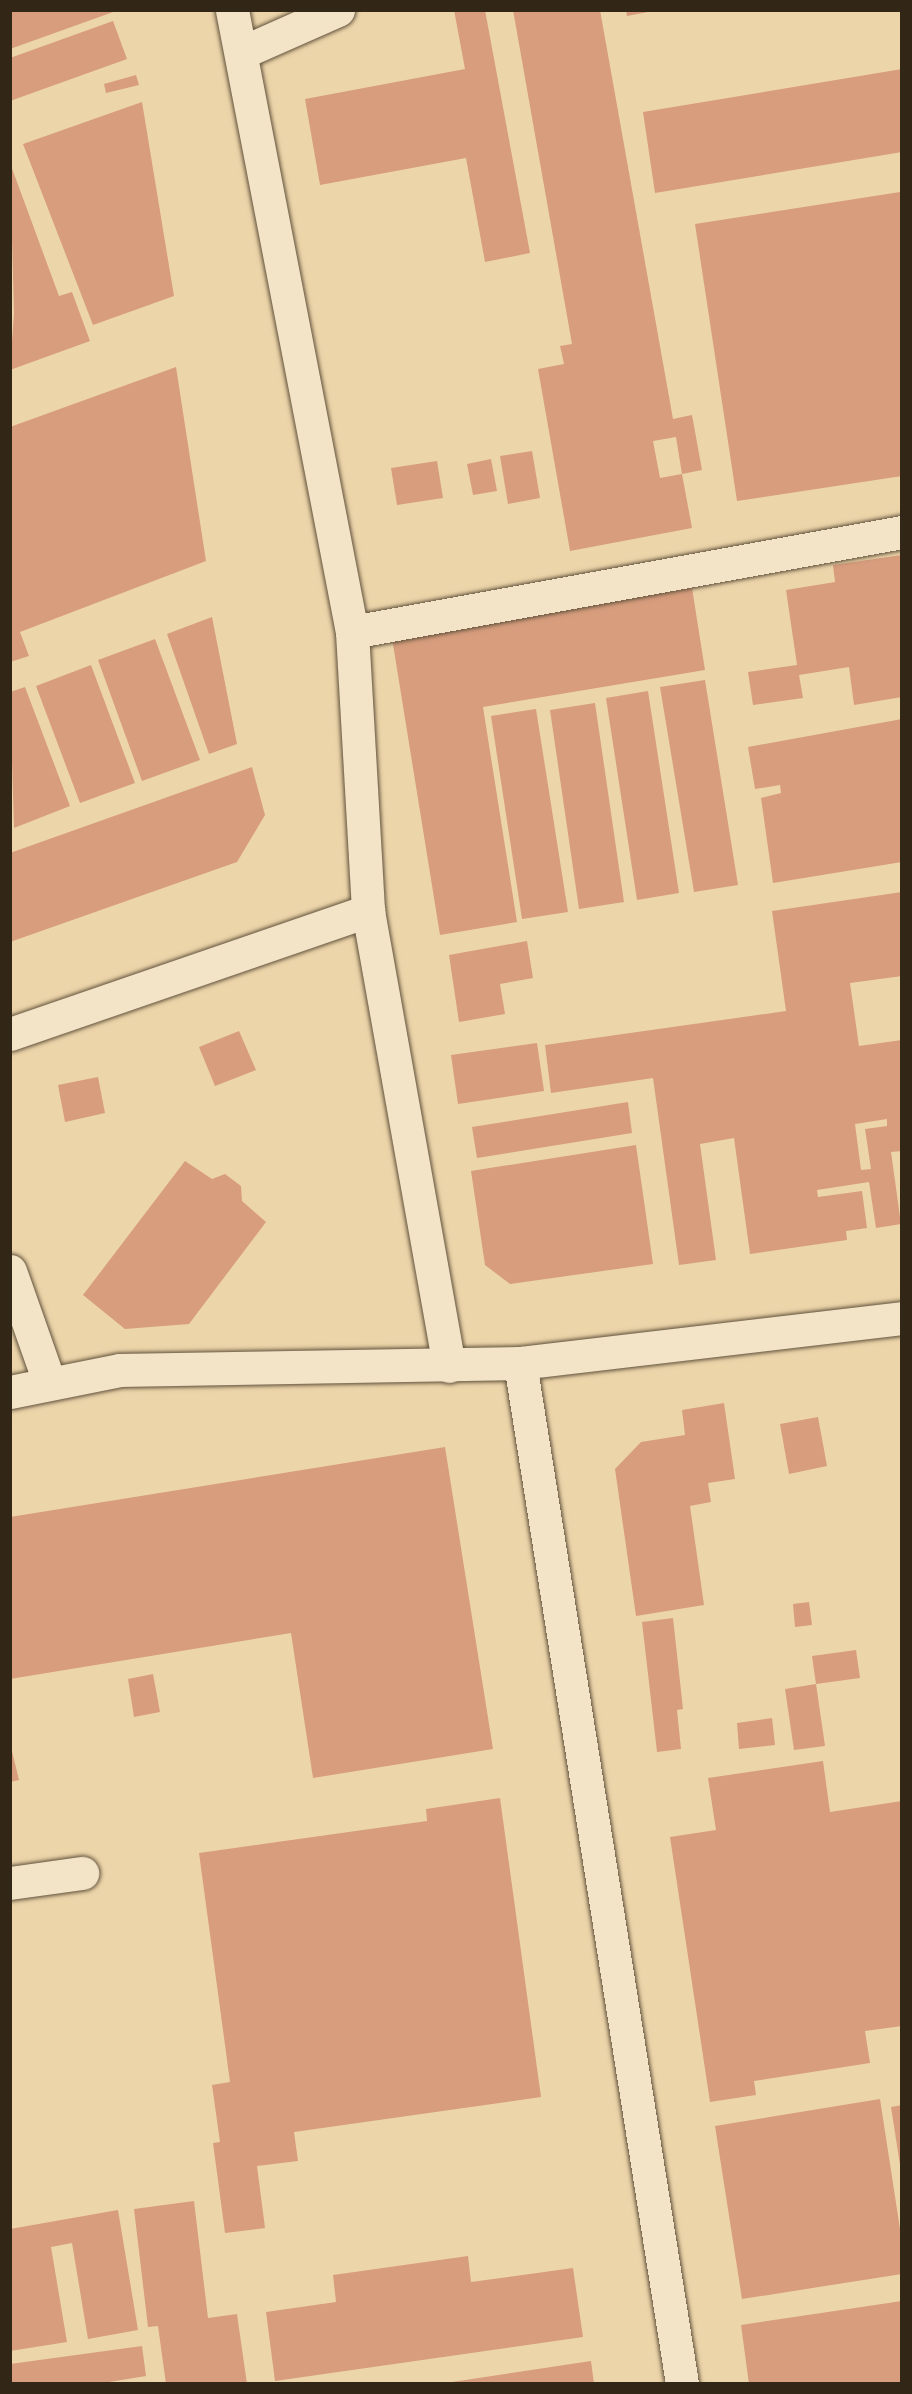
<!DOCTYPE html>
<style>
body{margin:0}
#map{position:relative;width:912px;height:2394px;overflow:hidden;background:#edd5aa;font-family:"Old Standard TT",serif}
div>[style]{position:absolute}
.building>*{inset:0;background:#d79d7d}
.roads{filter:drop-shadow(0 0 2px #61523c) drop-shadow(0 0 2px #61523c)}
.minor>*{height:33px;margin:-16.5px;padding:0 16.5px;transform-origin:16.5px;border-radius:16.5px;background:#f3e4c8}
span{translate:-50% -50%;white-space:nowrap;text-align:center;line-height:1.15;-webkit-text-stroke:6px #f3e4c8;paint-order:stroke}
.frame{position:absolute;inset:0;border:12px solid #322617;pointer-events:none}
</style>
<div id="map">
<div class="building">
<div style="clip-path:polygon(10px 10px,116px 10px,116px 11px,10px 49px)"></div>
<div style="clip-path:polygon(454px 10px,485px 10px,530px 253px,485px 262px,466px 158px,320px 185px,305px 99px,465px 69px)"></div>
<div style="clip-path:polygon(513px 10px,600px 10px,673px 419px,692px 415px,702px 470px,682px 474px,676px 437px,653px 441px,660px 478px,682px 474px,692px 528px,570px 551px,538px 369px,564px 364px,560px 346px,572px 344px)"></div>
<div style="clip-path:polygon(626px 10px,648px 10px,648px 12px,627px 16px)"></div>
<div style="clip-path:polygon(113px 21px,127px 59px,10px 101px,10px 58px)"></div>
<div style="clip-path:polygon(902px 69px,902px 152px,655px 193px,643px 112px)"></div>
<div style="clip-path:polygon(136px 75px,139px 85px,106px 93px,104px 84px)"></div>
<div style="clip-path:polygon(142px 102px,174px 296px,93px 325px,23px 144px)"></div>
<div style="clip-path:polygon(10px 163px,59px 296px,72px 292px,90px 341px,10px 370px,14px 313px)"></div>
<div style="clip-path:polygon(900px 192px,902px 476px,737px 501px,695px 224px)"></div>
<div style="clip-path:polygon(176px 367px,206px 561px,20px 632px,29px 656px,10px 662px,10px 427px)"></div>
<div style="clip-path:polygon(532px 451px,540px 498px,508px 504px,500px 456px)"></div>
<div style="clip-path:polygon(491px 459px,497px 491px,473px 495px,467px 464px)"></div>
<div style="clip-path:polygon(437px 461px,443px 498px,397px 505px,391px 468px)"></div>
<div style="clip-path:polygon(902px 555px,902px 697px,854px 705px,849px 667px,799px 675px,803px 698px,753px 705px,748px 672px,797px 665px,786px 590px,835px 582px,833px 565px)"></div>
<div style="clip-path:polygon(692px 588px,705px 670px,483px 707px,517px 922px,440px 935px,392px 638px)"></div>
<div style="clip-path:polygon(212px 617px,237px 744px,209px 754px,167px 634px)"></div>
<div style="clip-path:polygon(155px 639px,200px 760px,142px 781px,98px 660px)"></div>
<div style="clip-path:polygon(91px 665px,135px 783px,80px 803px,36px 686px)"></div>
<div style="clip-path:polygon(705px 680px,738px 885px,694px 892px,660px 687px)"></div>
<div style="clip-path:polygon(25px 687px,70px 806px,14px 828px,10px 692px)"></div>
<div style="clip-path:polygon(648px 691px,679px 893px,637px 900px,606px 698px)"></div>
<div style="clip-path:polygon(595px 703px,624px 902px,579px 909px,550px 710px)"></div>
<div style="clip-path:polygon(536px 709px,568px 912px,522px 919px,491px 716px)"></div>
<div style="clip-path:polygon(902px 719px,902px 862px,773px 883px,761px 798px,781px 793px,780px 785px,755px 789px,748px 747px)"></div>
<div style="clip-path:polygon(252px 767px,265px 815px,237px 862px,10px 942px,10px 853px)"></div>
<div style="clip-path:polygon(evenodd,902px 892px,902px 976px,850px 983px,859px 1046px,902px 1040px,902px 1151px,891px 1152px,901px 1224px,876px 1228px,869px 1182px,817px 1190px,818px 1197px,862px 1191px,867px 1228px,846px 1231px,847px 1240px,750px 1254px,734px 1138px,700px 1144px,716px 1260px,679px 1265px,653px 1078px,551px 1093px,545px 1045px,786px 1011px,772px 911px,902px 892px,887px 1119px,887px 1126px,865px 1129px,871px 1169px,861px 1170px,855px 1124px,887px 1119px)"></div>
<div style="clip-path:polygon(527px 941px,533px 978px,500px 984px,505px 1014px,459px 1022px,449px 955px)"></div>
<div style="clip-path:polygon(239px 1031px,256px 1070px,215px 1086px,199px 1047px)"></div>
<div style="clip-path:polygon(537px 1043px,544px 1091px,458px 1104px,451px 1055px)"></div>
<div style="clip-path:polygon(98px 1077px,105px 1113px,65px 1122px,58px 1085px)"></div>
<div style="clip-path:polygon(628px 1102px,632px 1133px,477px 1158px,472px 1127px)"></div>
<div style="clip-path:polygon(636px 1145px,653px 1264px,510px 1284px,485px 1265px,471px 1171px)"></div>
<div style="clip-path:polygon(185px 1161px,212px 1179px,225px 1174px,241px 1186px,242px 1201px,266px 1222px,189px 1324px,125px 1329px,83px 1295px)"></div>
<div style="clip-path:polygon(724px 1403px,735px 1479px,708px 1483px,711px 1502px,690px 1506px,704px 1605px,636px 1616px,615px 1469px,641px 1442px,685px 1435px,682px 1410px)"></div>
<div style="clip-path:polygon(818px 1417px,827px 1466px,789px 1474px,780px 1424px)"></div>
<div style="clip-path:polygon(445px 1447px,493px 1749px,313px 1778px,291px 1633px,10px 1679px,10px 1517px)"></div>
<div style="clip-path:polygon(809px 1602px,812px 1625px,795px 1627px,793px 1604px)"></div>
<div style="clip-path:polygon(673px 1618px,683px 1709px,677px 1710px,681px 1749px,657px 1752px,642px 1622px)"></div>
<div style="clip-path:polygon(856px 1650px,860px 1678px,816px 1684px,812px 1656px)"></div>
<div style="clip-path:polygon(153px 1674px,160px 1712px,134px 1717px,128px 1679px)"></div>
<div style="clip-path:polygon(816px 1684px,825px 1746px,794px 1750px,785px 1689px)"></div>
<div style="clip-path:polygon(772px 1718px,775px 1745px,739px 1749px,737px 1723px)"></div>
<div style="clip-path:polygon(10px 1743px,19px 1780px,10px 1782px)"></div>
<div style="clip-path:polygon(823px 1761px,830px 1812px,902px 1801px,902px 2026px,865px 2031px,870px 2063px,754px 2081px,756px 2095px,710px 2102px,670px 1837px,716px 1830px,708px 1778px)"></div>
<div style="clip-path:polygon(500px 1798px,541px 2097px,294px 2132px,298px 2161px,257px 2166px,265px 2228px,225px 2233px,213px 2143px,220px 2142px,212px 2085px,230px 2082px,199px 1853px,427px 1821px,426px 1809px)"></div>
<div style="clip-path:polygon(880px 2099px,902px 2242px,902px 2274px,742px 2299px,715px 2126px)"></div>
<div style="clip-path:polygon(902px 2105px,902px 2165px,900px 2165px,891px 2107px)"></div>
<div style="clip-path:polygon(194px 2201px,208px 2318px,237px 2314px,247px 2384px,166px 2384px,158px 2326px,148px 2327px,134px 2209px)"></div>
<div style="clip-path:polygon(118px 2210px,138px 2330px,88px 2339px,72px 2243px,51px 2247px,67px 2342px,10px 2351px,10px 2229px)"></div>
<div style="clip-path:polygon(468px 2256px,471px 2282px,573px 2268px,583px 2337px,275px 2381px,266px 2312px,336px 2302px,333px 2275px)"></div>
<div style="clip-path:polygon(902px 2301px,902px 2384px,749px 2384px,741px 2325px)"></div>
<div style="clip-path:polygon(142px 2346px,146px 2376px,97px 2384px,10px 2384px,10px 2364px)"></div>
<div style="clip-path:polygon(591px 2361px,594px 2384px,452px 2384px,452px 2382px)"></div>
</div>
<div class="roads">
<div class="minor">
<div style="left:232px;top:10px;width:633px;rotate:79.08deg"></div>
<div style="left:352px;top:632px;width:279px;rotate:86.7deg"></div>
<div style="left:368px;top:911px;width:462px;rotate:79.9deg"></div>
<div style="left:243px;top:52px;width:104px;rotate:-23.9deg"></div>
<div style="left:352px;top:632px;width:559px;rotate:-10.3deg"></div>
<div style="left:10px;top:1034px;width:379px;rotate:-19deg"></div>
<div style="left:10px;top:1271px;width:118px;rotate:70.6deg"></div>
<div style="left:520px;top:1363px;width:1034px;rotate:80.98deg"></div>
<div style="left:10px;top:1392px;width:112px;rotate:-11.3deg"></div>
<div style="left:120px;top:1370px;width:400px;rotate:-1deg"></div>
<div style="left:520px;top:1363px;width:385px;rotate:-6.7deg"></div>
<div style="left:10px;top:1883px;width:73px;rotate:-7.9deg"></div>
</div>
</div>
<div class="frame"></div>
</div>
